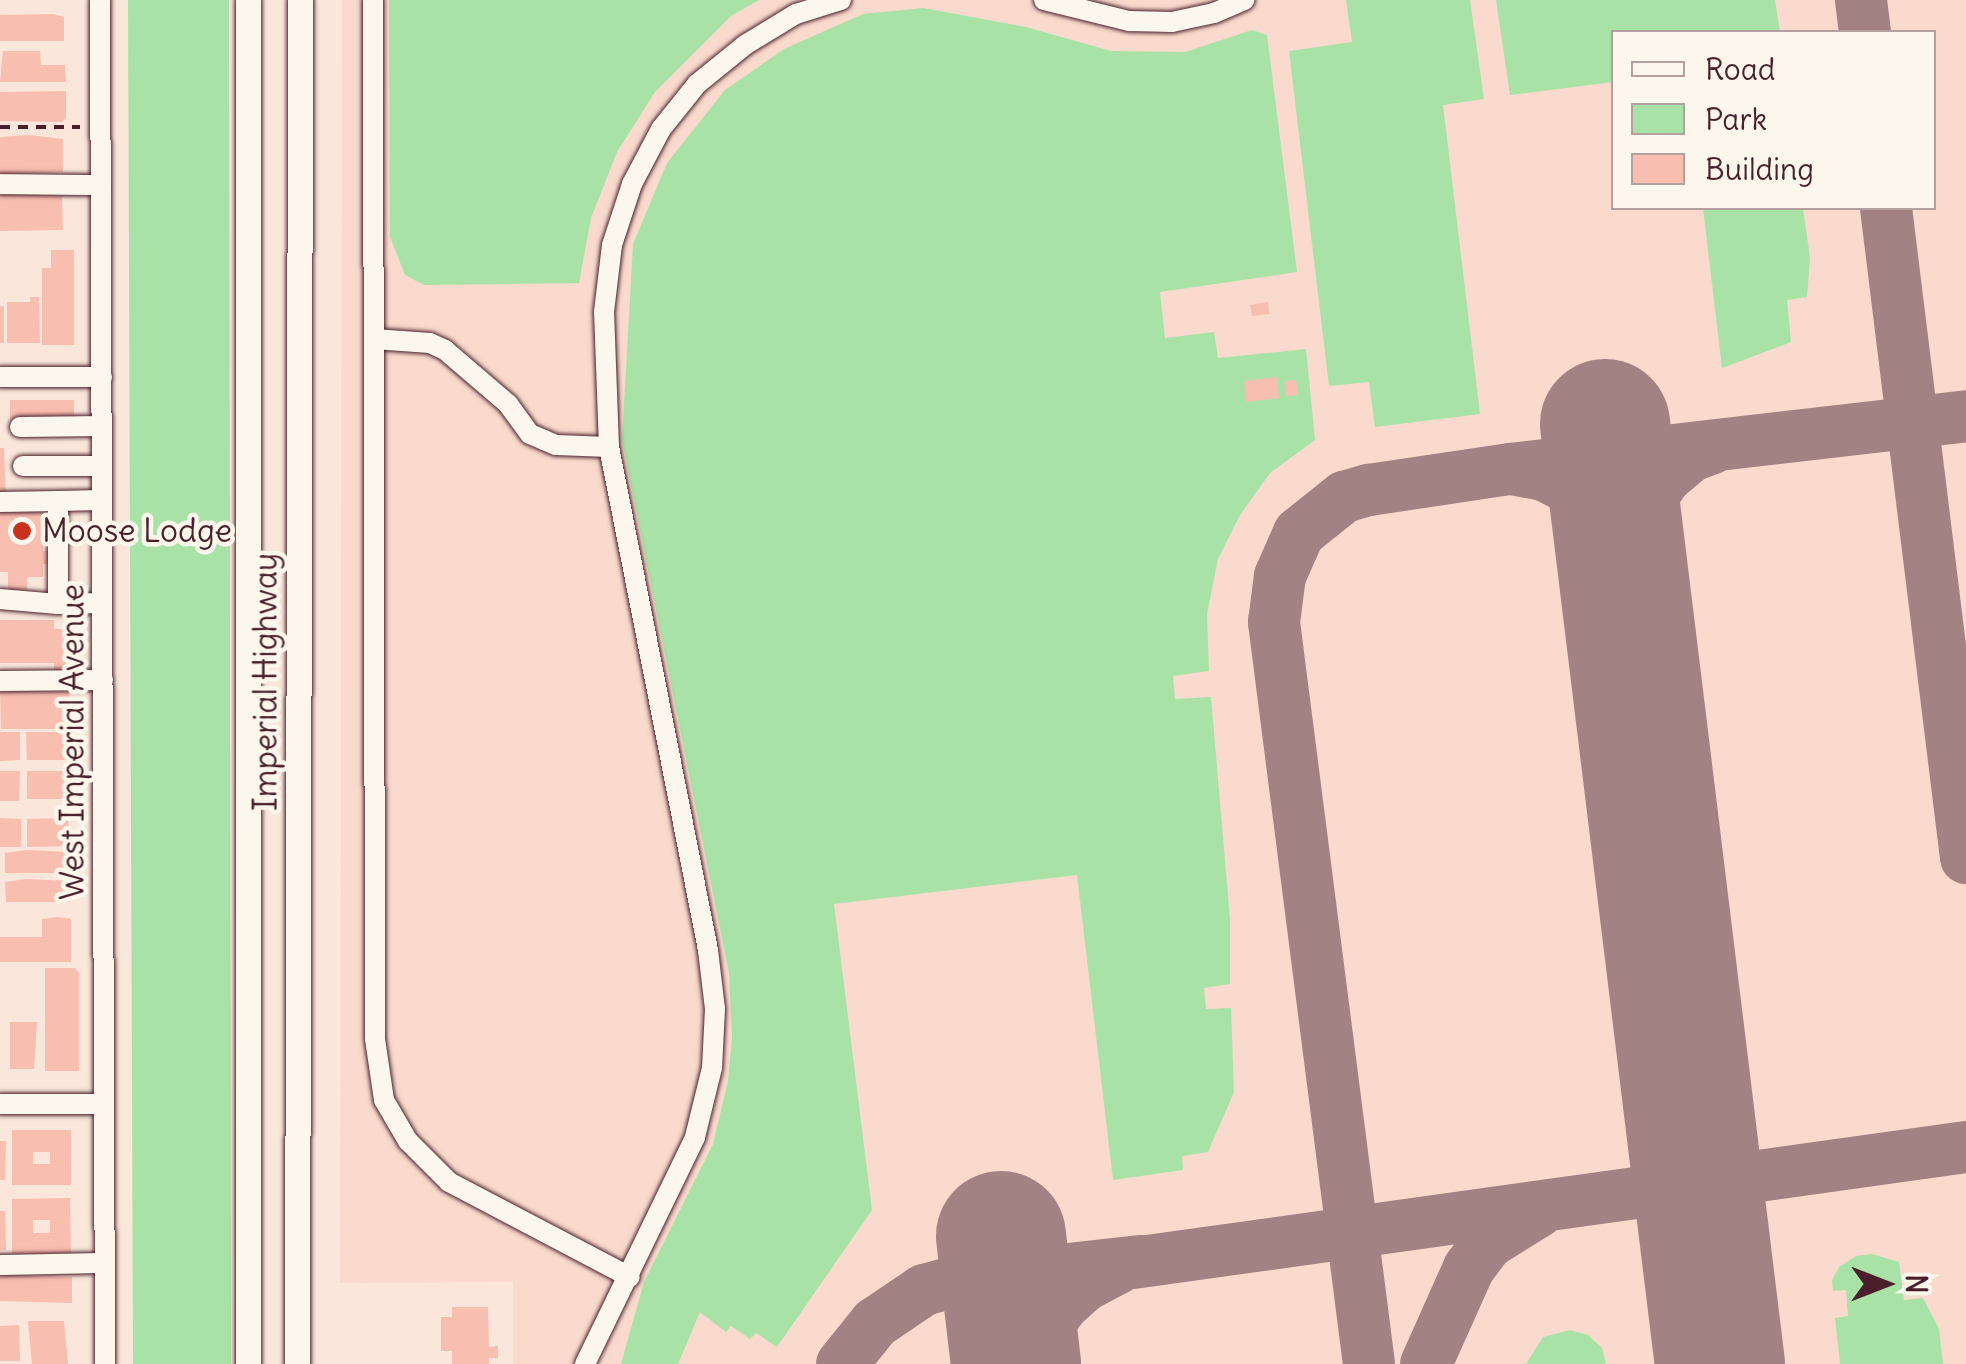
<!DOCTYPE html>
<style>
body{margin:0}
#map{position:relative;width:1966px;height:1364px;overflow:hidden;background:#fae6da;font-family:Delius,sans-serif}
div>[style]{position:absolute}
.built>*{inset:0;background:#f9dacd}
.green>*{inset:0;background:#a9e2a6}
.taxiway>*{height:52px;margin:-26px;padding:0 26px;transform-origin:26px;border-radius:26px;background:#a28282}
.runway>*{height:130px;margin:-65px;padding:0 65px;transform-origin:65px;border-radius:65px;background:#a28282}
.building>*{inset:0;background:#f8beb0}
.path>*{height:4px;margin-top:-2px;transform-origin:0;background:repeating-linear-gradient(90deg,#4a1f2b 0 10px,transparent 0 18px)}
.roads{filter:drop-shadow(0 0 2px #4a1f2b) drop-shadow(0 0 2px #4a1f2b)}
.minor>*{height:20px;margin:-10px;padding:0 10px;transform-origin:10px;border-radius:10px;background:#fbf7ec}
.major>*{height:25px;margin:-12.5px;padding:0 12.5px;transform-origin:12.5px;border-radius:12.5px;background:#fbf7ec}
.dots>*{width:28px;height:28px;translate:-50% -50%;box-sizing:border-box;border:5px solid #fbf7ec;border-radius:50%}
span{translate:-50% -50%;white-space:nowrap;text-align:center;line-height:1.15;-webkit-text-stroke:9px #fbf7ec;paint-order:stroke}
.poi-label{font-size:32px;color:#4a1f2b}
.left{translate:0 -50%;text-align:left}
.street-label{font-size:32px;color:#4a1f2b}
.legend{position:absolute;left:1611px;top:30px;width:325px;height:180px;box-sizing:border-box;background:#fbf7ec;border:2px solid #b4a19f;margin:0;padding:12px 18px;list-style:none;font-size:30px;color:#4a1f2b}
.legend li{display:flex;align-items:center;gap:20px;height:50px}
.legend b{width:50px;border:2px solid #b4a19f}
.north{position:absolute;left:1836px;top:1234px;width:100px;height:100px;-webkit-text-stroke:8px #fbf7ec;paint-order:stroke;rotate:90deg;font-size:28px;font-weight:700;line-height:40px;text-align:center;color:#4a1f2b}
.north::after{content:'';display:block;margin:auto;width:35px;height:45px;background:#4a1f2b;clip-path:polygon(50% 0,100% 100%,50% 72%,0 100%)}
</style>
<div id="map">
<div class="built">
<div style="clip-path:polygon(evenodd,342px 0,1966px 0,1966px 1364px,513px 1364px,513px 1282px,340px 1283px,342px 0,1614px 32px,1934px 32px,1934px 208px,1614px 208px,1614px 32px)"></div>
</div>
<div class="green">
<div style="clip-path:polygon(128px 0,229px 0,231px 1364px,133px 1364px)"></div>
<div style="clip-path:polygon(389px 0,759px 0,731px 16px,655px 92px,617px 152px,591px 218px,579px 283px,424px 285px,405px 275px,390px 237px)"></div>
<div style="clip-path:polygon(1346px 0,1470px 0,1484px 99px,1443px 105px,1480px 414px,1375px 427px,1369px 382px,1329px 386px,1289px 51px,1352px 42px)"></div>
<div style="clip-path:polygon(1496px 0,1775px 0,1780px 32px,1614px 32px,1613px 82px,1510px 95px)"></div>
<div style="clip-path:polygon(923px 8px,1026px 27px,1111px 51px,1185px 52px,1252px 30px,1267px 35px,1297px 272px,1160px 292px,1165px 338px,1214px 332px,1218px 358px,1306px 349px,1315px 440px,1270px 473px,1240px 515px,1218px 559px,1207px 614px,1209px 671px,1173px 676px,1175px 699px,1211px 697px,1230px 919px,1230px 984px,1204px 988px,1206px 1009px,1231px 1008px,1234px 1092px,1208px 1152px,1182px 1156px,1183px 1170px,1113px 1180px,1077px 875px,834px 904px,872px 1210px,777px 1347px,756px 1333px,750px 1339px,731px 1326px,726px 1332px,700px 1312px,678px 1364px,621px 1364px,644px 1282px,713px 1144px,728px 1081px,732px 1037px,729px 973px,622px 440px,633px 244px,667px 163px,725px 90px,784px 49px,863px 14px)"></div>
<div style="clip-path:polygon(1703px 208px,1803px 208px,1810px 258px,1807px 297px,1787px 300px,1791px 342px,1722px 368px)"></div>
<div style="clip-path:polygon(1872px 1254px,1899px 1262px,1904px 1300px,1923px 1298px,1939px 1329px,1943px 1364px,1840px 1364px,1835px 1318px,1848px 1316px,1846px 1290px,1833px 1291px,1832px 1280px,1839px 1267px,1856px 1256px)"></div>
<div style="clip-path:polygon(1570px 1330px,1588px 1335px,1602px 1348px,1606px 1364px,1526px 1364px,1543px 1337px)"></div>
</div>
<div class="taxiway">
<div style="left:1861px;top:0;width:32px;rotate:83deg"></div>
<div style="left:1886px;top:208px;width:655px;rotate:82.98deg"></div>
<div style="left:1516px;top:470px;width:28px;rotate:10deg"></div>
<div style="left:1544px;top:475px;width:34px;rotate:27deg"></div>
<div style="left:1574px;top:490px;width:60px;rotate:50.4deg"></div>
<div style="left:1612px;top:536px;width:29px;rotate:70deg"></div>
<div style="left:1622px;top:563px;width:35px;rotate:-75deg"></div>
<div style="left:1631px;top:529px;width:61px;rotate:-56.3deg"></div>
<div style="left:1665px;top:478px;width:34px;rotate:-40deg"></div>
<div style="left:1691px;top:456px;width:23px;rotate:-20deg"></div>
<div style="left:1133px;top:1263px;width:841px;rotate:-7.93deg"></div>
<div style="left:842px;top:1364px;width:53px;rotate:-51.2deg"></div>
<div style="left:875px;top:1323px;width:59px;rotate:-34deg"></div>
<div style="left:924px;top:1290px;width:30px;rotate:-15deg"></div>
<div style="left:953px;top:1282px;width:188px;rotate:-6.4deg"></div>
<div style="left:1029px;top:1364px;width:36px;rotate:-66deg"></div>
<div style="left:1044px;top:1331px;width:31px;rotate:-54deg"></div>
<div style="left:1062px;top:1306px;width:30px;rotate:-42deg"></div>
<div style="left:1084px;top:1286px;width:40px;rotate:-28deg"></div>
<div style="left:1369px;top:1364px;width:748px;rotate:-97.3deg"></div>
<div style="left:1274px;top:622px;width:46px;rotate:-82.6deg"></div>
<div style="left:1280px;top:576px;width:47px;rotate:-66.2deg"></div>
<div style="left:1299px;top:533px;width:58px;rotate:-38.7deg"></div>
<div style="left:1344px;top:497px;width:26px;rotate:-16deg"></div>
<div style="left:1369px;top:490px;width:143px;rotate:-8.5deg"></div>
<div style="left:1510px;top:469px;width:459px;rotate:-6.6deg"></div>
<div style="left:1426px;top:1364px;width:105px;rotate:-65.9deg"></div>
<div style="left:1469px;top:1268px;width:31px;rotate:-53deg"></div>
<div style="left:1488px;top:1243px;width:60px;rotate:-32.1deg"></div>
</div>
<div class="runway">
<div style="left:1605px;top:424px;width:947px;rotate:83.03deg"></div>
<div style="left:1001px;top:1236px;width:129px;rotate:83.3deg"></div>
</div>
<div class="building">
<div style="clip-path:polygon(53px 14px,64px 17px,64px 41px,0 41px,0 15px)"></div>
<div style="clip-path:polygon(3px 51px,40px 51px,41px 65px,65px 65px,66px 82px,0 82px)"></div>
<div style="clip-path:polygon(66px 91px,66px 118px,62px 122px,0 121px,0 92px)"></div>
<div style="clip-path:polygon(29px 135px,63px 139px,63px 172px,0 174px,0 137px)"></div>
<div style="clip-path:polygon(7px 193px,62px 196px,63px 230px,0 231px,0 194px)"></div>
<div style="clip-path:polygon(51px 250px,74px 250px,74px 345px,42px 345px,42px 268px,51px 268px)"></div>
<div style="clip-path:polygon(30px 297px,39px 297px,40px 343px,7px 343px,7px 302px,30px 302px)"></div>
<div style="clip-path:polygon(1268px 302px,1269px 314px,1252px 316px,1250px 305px)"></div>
<div style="clip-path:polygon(0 306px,4px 306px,4px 343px,0 343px)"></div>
<div style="clip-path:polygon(1277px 377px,1279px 398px,1246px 402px,1244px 381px)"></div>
<div style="clip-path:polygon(1296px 380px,1298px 395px,1286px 396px,1285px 381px)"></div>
<div style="clip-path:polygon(10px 400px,74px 400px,74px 420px,10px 421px)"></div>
<div style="clip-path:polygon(0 448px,4px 448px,6px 497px,0 497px)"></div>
<div style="clip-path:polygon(43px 511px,43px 551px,51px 551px,51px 564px,43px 564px,43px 577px,27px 577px,27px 590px,8px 590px,8px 572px,0 572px,0 512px)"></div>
<div style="clip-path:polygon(0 620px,54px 620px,54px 629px,67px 629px,67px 671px,54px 671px,54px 663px,0 663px)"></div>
<div style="clip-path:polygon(0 691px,69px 692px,69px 729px,1px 729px)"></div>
<div style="clip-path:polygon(0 732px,20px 732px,20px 760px,0 761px)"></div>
<div style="clip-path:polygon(26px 732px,69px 732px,69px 760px,27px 760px)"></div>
<div style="clip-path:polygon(0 771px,20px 771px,19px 801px,0 801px)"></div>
<div style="clip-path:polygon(27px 771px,70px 771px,70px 799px,27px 799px)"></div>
<div style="clip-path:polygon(0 818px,21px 819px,21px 847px,0 847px)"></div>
<div style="clip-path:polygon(68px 818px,70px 846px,27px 847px,27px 819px)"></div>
<div style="clip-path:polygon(27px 850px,70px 852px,70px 873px,5px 873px,5px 853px)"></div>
<div style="clip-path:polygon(26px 879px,70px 881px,70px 902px,6px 902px,5px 882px)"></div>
<div style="clip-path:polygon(58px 917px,71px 919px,71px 962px,0 962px,0 937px,42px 937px,42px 919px)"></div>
<div style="clip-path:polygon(45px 968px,75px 968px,79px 973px,79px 1071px,45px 1071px)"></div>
<div style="clip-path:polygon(10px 1022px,37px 1022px,34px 1069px,10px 1069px)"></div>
<div style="clip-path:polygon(evenodd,12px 1130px,71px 1130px,71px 1185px,12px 1185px,12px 1130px,33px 1152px,50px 1152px,50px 1164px,33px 1164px,33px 1152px)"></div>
<div style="clip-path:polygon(0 1141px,6px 1141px,5px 1180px,0 1180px)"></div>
<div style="clip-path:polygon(evenodd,70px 1198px,71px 1253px,12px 1254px,12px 1199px,70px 1198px,33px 1220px,50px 1220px,50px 1233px,33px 1233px,33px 1220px)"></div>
<div style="clip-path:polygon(0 1211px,5px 1211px,6px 1250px,0 1250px)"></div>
<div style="clip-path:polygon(0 1275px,72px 1277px,72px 1303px,0 1301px)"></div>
<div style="clip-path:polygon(452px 1307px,488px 1307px,489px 1347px,498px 1346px,498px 1358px,489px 1358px,489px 1364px,452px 1364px,452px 1351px,441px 1351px,441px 1317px,452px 1317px)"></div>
<div style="clip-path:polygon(28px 1321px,64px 1321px,68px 1364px,32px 1364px)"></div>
<div style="clip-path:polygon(19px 1325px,20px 1361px,0 1361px,0 1326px)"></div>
</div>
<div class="path">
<div style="left:0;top:127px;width:80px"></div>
</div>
<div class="roads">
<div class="minor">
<div style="left:100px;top:0;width:1364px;rotate:89.79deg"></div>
<div style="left:373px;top:0;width:1039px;rotate:89.89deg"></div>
<div style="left:375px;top:1039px;width:62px;rotate:81.6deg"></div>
<div style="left:384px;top:1100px;width:48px;rotate:59.7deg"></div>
<div style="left:408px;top:1141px;width:58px;rotate:45deg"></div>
<div style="left:449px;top:1182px;width:204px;rotate:27.7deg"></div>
<div style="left:1044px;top:0;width:88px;rotate:13.9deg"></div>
<div style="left:1129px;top:21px;width:43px;rotate:1.3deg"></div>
<div style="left:1172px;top:22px;width:43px;rotate:-12.1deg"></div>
<div style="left:1214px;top:13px;width:33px;rotate:-23deg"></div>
<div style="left:0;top:184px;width:101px;rotate:0.6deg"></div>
<div style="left:374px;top:339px;width:56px;rotate:4.1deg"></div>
<div style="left:430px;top:343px;width:17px;rotate:25deg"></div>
<div style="left:445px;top:350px;width:83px;rotate:40.6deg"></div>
<div style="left:508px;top:404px;width:37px;rotate:54deg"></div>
<div style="left:530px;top:434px;width:28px;rotate:23deg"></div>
<div style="left:556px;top:445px;width:53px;rotate:2.2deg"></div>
<div style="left:0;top:377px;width:102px"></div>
<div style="left:20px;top:427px;width:82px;rotate:-0.7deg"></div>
<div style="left:23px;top:466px;width:79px"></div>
<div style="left:102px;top:500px;width:44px;rotate:178.7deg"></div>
<div style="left:58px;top:501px;width:103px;rotate:90deg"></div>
<div style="left:58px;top:604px;width:44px;rotate:-1.3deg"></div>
<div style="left:0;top:502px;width:58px;rotate:-1deg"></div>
<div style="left:0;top:599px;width:58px;rotate:4.9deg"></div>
<div style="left:0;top:681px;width:103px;rotate:-0.6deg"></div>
<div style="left:0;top:1104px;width:104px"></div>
<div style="left:0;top:1265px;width:104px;rotate:-1.1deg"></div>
<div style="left:585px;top:1364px;width:252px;rotate:-64.1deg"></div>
<div style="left:695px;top:1137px;width:71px;rotate:-76.2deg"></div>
<div style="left:712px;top:1068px;width:59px;rotate:-87.1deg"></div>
<div style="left:715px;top:1009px;width:59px;rotate:-96.8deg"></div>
<div style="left:708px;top:950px;width:513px;rotate:-101.13deg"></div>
<div style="left:609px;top:447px;width:135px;rotate:-92.1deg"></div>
<div style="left:604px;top:312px;width:67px;rotate:-83.2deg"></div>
<div style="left:612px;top:245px;width:64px;rotate:-71.8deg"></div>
<div style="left:632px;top:184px;width:62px;rotate:-62.2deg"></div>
<div style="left:661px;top:129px;width:58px;rotate:-51.3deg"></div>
<div style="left:697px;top:84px;width:62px;rotate:-39.1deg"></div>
<div style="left:745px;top:45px;width:60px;rotate:-31.3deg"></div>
<div style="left:796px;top:14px;width:47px;rotate:-17.3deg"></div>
</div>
<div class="major">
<div style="left:248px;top:1364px;width:1364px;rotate:-90deg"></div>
<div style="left:297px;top:1364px;width:1364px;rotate:-89.87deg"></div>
</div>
</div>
<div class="dots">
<div style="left:22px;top:531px;background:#c8321e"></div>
</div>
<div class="poi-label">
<span class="left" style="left:42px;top:531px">Moose Lodge</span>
</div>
<div class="street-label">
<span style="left:266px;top:682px;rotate:-90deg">Imperial Highway</span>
<span style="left:73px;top:742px;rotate:-90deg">West Imperial Avenue</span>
</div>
<ul class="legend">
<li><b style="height:12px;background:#fbf7ec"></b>Road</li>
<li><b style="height:28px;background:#a9e2a6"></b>Park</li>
<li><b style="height:28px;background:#f8beb0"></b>Building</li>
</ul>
<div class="north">N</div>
</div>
